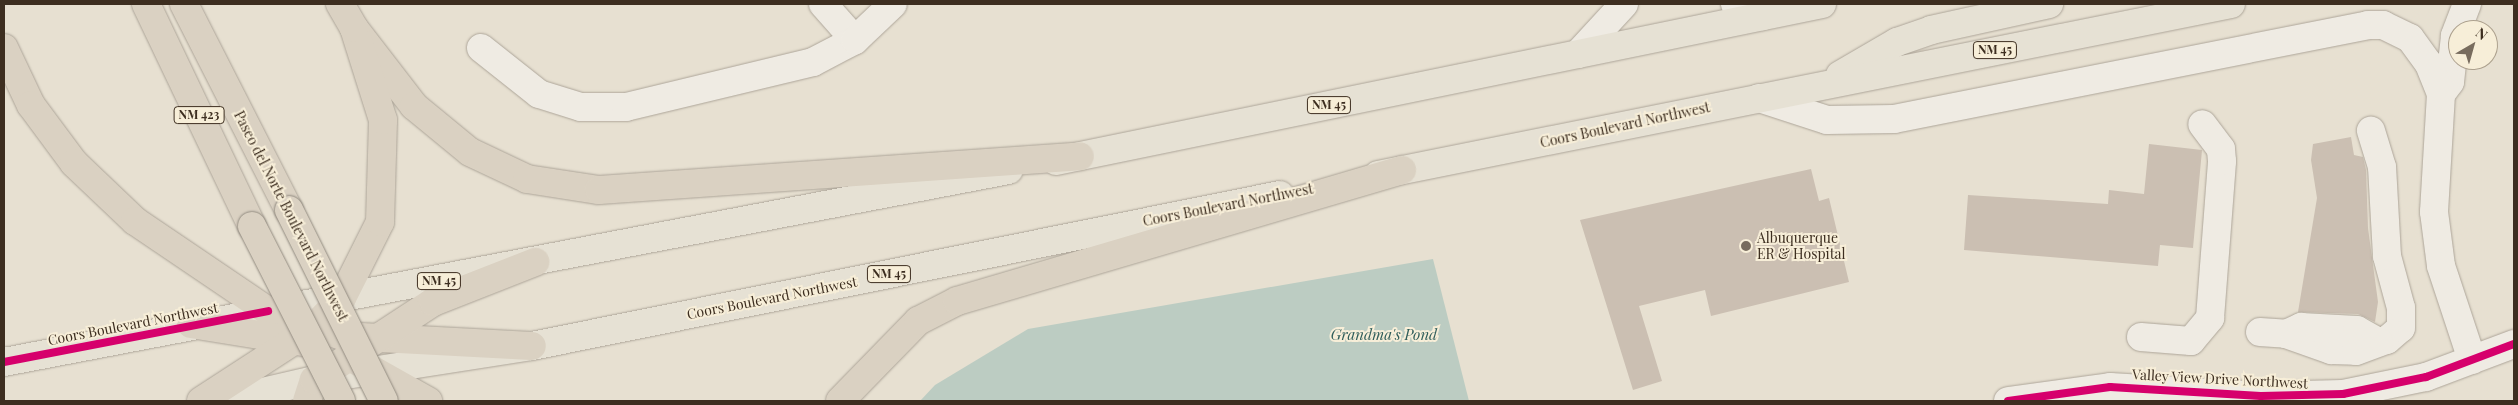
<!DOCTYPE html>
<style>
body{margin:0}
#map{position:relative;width:2518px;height:405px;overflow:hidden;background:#e7e0d1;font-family:"Playfair Display",serif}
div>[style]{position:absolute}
.water>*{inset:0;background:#bcccc2}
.building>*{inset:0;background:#cbbfb2}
.roads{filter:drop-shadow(0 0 1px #ada599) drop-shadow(0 0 1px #ada599)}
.minor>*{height:28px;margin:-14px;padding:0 14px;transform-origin:14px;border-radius:14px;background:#efebe3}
.major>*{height:28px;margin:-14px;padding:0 14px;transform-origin:14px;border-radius:14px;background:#e6e1d4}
.highway>*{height:28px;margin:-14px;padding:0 14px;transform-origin:14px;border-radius:14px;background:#dad1c2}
.bridges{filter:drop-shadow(0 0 1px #928b80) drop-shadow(0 0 1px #928b80)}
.highway-bridge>*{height:28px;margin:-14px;padding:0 14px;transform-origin:14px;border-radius:14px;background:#dad1c2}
.cycleway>*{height:8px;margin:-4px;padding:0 4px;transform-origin:4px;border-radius:4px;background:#d6006c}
.dots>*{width:14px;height:14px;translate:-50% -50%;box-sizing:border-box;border:2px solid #f7eed8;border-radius:50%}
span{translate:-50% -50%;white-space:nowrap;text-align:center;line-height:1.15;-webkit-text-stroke:4px #f7eed8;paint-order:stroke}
.shield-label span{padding:1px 4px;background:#f7eed8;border:1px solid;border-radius:4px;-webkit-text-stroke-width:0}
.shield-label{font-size:12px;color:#3d2e20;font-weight:700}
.street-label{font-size:14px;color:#3d2e20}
.poi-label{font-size:14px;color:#3d2e20}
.left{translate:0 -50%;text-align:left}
.water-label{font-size:15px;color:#2f5d5a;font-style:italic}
.frame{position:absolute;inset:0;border:5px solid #3d2e20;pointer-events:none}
.north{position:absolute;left:2448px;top:20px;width:50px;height:50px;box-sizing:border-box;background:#f7eed8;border:1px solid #ada18e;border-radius:50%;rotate:38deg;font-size:14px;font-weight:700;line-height:20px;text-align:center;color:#3d2e20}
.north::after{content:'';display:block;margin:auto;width:18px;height:22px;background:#786c5e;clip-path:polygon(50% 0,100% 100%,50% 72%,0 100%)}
</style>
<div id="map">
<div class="water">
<div style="clip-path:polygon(1433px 259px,1469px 401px,920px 401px,935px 385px,1028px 329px)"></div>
</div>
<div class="building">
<div style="clip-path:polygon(2351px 137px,2354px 155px,2363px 157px,2366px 170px,2368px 228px,2378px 302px,2375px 322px,2358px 314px,2298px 312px,2317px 198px,2311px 160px,2313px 144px)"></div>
<div style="clip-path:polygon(2149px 144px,2202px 150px,2193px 248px,2160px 245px,2158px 266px,1964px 250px,1968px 195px,2108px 204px,2109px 190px,2144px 194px)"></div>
<div style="clip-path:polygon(1811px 169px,1819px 201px,1829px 198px,1849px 282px,1711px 316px,1705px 290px,1639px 306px,1662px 381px,1633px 390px,1580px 220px)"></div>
</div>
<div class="roads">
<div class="minor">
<div style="left:823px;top:4px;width:48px;rotate:48.4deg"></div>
<div style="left:1735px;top:4px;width:30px;rotate:24deg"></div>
<div style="left:2467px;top:4px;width:34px;rotate:111deg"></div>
<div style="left:2455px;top:36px;width:46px;rotate:96.2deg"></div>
<div style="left:2450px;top:82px;width:15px;rotate:127deg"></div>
<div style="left:2441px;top:94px;width:118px;rotate:93.4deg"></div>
<div style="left:2434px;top:212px;width:54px;rotate:82.6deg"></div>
<div style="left:2441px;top:266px;width:99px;rotate:71.7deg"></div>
<div style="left:481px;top:48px;width:74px;rotate:38.4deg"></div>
<div style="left:539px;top:94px;width:44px;rotate:17.2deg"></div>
<div style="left:581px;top:107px;width:45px"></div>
<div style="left:626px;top:107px;width:192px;rotate:-13.5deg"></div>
<div style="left:813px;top:62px;width:47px;rotate:-27.6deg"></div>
<div style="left:855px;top:40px;width:52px;rotate:-43.5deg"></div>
<div style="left:1578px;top:54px;width:68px;rotate:-47.4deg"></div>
<div style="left:1759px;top:98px;width:71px;rotate:17.9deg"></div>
<div style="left:1827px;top:120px;width:67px;rotate:-0.9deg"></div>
<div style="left:1894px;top:119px;width:483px;rotate:-11.2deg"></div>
<div style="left:2368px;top:25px;width:15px"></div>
<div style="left:2383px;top:25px;width:30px;rotate:26deg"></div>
<div style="left:2410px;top:38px;width:32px;rotate:54deg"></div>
<div style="left:2429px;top:64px;width:32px;rotate:68deg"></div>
<div style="left:2260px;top:332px;width:26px;rotate:4deg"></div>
<div style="left:2286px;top:334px;width:48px;rotate:19.6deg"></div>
<div style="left:2331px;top:350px;width:25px;rotate:2deg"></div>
<div style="left:2356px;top:351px;width:33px;rotate:-20deg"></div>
<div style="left:2387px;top:340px;width:18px;rotate:-41deg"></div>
<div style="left:2401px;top:328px;width:20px;rotate:-90deg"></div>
<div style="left:2401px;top:308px;width:54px;rotate:-105.1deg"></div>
<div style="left:2387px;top:256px;width:89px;rotate:-93.2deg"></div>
<div style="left:2382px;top:167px;width:38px;rotate:-107deg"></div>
<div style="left:2286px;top:334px;width:17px;rotate:-25deg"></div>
<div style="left:2301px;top:327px;width:56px;rotate:3.1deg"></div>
<div style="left:2357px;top:330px;width:25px;rotate:29deg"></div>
<div style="left:2141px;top:337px;width:50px;rotate:4.6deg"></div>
<div style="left:2191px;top:341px;width:30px;rotate:-50deg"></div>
<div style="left:2210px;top:318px;width:157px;rotate:-85.6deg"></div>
<div style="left:2222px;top:161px;width:12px;rotate:-95deg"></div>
<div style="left:2221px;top:149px;width:31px;rotate:-127deg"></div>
<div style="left:2008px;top:401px;width:103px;rotate:-7.8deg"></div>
<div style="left:2110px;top:387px;width:151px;rotate:3.4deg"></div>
<div style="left:2261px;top:396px;width:82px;rotate:-1.4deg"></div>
<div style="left:2343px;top:394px;width:85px;rotate:-11.6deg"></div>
<div style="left:2426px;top:377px;width:94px;rotate:-20.6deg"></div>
</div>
<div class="major">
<div style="left:1840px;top:75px;width:66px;rotate:-30.1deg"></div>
<div style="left:1897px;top:42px;width:36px;rotate:-19deg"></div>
<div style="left:1931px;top:30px;width:121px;rotate:-12.4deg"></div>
<div style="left:1056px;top:161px;width:782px;rotate:-11.58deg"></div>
<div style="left:1378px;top:175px;width:870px;rotate:-11.34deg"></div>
<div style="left:4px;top:362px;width:1023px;rotate:-10.82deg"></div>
<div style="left:224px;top:401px;width:92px;rotate:-13.1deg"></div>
<div style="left:314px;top:380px;width:221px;rotate:-8.9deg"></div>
<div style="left:532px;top:346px;width:763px;rotate:-11.41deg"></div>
</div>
<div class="highway">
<div style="left:146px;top:4px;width:246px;rotate:64.5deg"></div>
<div style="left:184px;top:4px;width:231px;rotate:63deg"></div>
<div style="left:354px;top:28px;width:98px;rotate:52.4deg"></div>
<div style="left:414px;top:106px;width:72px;rotate:39.4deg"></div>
<div style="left:470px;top:152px;width:63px;rotate:25.3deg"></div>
<div style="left:527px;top:179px;width:73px;rotate:8.7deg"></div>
<div style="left:599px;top:190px;width:482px;rotate:-4deg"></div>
<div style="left:4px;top:48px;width:63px;rotate:64.7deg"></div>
<div style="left:31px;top:105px;width:72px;rotate:53.4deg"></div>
<div style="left:74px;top:163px;width:84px;rotate:43.6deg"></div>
<div style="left:135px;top:221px;width:161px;rotate:34.1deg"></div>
<div style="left:268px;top:311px;width:78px;rotate:18.7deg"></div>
<div style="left:342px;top:336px;width:190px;rotate:3deg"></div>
<div style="left:191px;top:324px;width:113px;rotate:9.1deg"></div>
<div style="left:355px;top:360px;width:84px;rotate:29.3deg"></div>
<div style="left:201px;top:401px;width:132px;rotate:-33deg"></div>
<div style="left:312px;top:329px;width:43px;rotate:-45.9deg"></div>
<div style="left:342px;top:298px;width:85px;rotate:-63.4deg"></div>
<div style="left:380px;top:222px;width:102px;rotate:-88.3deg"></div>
<div style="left:383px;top:120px;width:96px;rotate:-107.5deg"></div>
<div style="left:354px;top:28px;width:28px;rotate:-120deg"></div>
<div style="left:307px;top:401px;width:22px;rotate:-72deg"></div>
<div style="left:314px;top:380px;width:142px;rotate:-33.2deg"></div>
<div style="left:433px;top:302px;width:110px;rotate:-21.4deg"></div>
<div style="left:840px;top:401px;width:112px;rotate:-45.7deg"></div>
<div style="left:918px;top:321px;width:44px;rotate:-27.1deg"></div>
<div style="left:957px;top:301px;width:464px;rotate:-16.4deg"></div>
</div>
</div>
<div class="bridges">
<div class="highway-bridge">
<div style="left:289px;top:210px;width:213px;rotate:63.6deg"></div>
<div style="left:252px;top:226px;width:196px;rotate:63deg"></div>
</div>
</div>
<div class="cycleway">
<div style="left:4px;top:362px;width:269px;rotate:-10.9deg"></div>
<div style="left:2008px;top:401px;width:103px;rotate:-7.8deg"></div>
<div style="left:2110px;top:387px;width:151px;rotate:3.4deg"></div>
<div style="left:2261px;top:396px;width:82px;rotate:-1.4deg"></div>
<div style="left:2343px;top:394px;width:85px;rotate:-11.6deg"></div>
<div style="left:2426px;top:377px;width:94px;rotate:-20.6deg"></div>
</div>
<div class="dots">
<div style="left:1746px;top:246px;background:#786c5e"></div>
</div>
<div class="shield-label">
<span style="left:1995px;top:50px">NM 45</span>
<span style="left:1329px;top:105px">NM 45</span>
<span style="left:199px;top:115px">NM 423</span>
<span style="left:889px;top:274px">NM 45</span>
<span style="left:439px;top:281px">NM 45</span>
</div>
<div class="street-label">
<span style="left:1625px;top:125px;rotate:-12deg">Coors Boulevard Northwest</span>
<span style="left:1228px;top:205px;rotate:-11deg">Coors Boulevard Northwest</span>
<span style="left:291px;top:216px;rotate:63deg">Paseo del Norte Boulevard Northwest</span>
<span style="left:772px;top:298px;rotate:-11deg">Coors Boulevard Northwest</span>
<span style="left:133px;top:324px;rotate:-11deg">Coors Boulevard Northwest</span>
<span style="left:2220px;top:379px;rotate:3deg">Valley View Drive Northwest</span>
</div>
<div class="poi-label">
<span class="left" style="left:1757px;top:246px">Albuquerque<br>ER &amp; Hospital</span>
</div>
<div class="water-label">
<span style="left:1384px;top:335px">Grandma's Pond</span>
</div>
<div class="frame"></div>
<div class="north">N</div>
</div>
